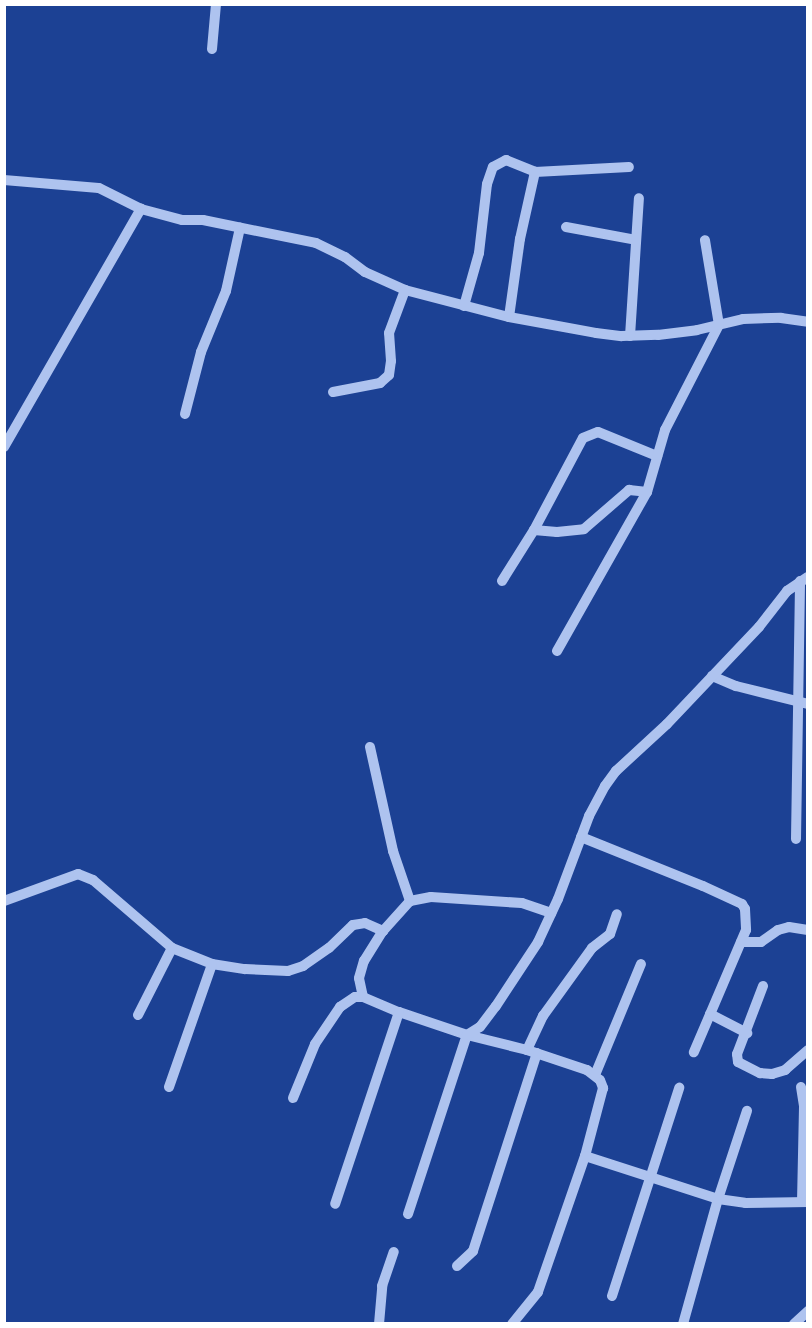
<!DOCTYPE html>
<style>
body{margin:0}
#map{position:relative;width:812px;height:1328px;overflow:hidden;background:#1c4194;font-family:"Source Sans 3",sans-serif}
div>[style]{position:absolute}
.minor>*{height:10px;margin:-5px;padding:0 5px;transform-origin:5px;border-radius:5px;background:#aec3ef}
span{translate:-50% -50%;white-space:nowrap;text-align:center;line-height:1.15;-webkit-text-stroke:4.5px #1c4194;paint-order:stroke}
.frame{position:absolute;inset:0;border:6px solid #fff;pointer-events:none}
</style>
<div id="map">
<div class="minor">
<div style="left:212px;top:49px;width:45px;rotate:-84.9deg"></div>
<div style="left:4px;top:180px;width:95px;rotate:4.8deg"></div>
<div style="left:99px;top:188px;width:47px;rotate:26.6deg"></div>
<div style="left:141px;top:209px;width:42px;rotate:15deg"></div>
<div style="left:182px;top:220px;width:21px"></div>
<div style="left:203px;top:220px;width:115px;rotate:11.5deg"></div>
<div style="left:316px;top:243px;width:32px;rotate:26deg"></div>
<div style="left:345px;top:257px;width:25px;rotate:37deg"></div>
<div style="left:365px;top:272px;width:44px;rotate:24.2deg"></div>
<div style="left:405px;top:290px;width:107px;rotate:14.6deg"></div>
<div style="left:509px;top:317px;width:88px;rotate:10.4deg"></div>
<div style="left:596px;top:333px;width:26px;rotate:7deg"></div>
<div style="left:622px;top:336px;width:36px;rotate:-2deg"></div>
<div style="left:658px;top:335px;width:39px;rotate:-7deg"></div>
<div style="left:697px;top:330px;width:47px;rotate:-13.4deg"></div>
<div style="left:743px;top:319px;width:38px;rotate:-2deg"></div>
<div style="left:781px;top:318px;width:27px;rotate:8deg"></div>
<div style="left:566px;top:227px;width:71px;rotate:10.5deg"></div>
<div style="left:464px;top:306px;width:55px;rotate:-74.2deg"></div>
<div style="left:479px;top:253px;width:69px;rotate:-83.4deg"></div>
<div style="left:487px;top:184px;width:18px;rotate:-71deg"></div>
<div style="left:493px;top:167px;width:15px;rotate:-28deg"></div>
<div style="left:506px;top:160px;width:31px;rotate:22deg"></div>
<div style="left:535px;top:172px;width:94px;rotate:-3deg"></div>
<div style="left:509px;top:317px;width:79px;rotate:-82deg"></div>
<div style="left:520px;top:239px;width:69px;rotate:-77.4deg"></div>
<div style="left:630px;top:336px;width:138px;rotate:-86.3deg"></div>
<div style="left:333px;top:392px;width:48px;rotate:-10.8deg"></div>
<div style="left:380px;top:383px;width:12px;rotate:-42deg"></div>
<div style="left:389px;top:375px;width:14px;rotate:-82deg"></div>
<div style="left:391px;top:361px;width:28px;rotate:-94deg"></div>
<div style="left:389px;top:333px;width:46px;rotate:-69.6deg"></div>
<div style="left:185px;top:414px;width:64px;rotate:-75.5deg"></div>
<div style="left:201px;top:352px;width:66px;rotate:-67.7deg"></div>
<div style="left:226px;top:291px;width:65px;rotate:-77.5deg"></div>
<div style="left:4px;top:447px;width:275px;rotate:-60.1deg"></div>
<div style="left:534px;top:530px;width:23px;rotate:5deg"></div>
<div style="left:557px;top:532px;width:27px;rotate:-6deg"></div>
<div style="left:584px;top:529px;width:60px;rotate:-40.9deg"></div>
<div style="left:629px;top:490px;width:18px;rotate:6deg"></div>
<div style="left:502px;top:581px;width:60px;rotate:-57.9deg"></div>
<div style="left:534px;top:530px;width:104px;rotate:-62deg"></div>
<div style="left:583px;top:438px;width:16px;rotate:-22deg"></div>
<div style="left:598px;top:432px;width:64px;rotate:22.1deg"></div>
<div style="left:557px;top:651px;width:183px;rotate:-60.5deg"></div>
<div style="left:647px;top:492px;width:65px;rotate:-73.8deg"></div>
<div style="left:665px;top:430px;width:118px;rotate:-62.8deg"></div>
<div style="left:719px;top:325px;width:86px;rotate:-99.4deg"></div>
<div style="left:712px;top:676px;width:26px;rotate:23deg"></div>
<div style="left:736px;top:686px;width:74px;rotate:14deg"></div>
<div style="left:370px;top:747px;width:107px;rotate:77.5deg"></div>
<div style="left:393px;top:851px;width:53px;rotate:71.2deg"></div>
<div style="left:581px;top:837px;width:131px;rotate:21.9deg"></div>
<div style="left:703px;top:886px;width:43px;rotate:24.8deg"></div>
<div style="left:742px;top:904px;width:6px;rotate:59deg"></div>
<div style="left:745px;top:909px;width:21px;rotate:87deg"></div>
<div style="left:746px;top:930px;width:133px;rotate:113.1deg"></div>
<div style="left:796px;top:839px;width:258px;rotate:-89.1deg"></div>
<div style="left:4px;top:901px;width:79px;rotate:-20deg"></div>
<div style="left:78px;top:874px;width:16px;rotate:22deg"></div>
<div style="left:93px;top:880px;width:104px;rotate:40.7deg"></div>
<div style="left:172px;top:948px;width:43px;rotate:21.8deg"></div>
<div style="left:212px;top:964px;width:33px;rotate:9deg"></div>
<div style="left:245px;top:969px;width:43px;rotate:2.7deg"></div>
<div style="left:288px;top:971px;width:16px;rotate:-18deg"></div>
<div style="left:303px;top:966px;width:32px;rotate:-35deg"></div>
<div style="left:329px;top:948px;width:33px;rotate:-44deg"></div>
<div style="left:353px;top:925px;width:12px;rotate:-9deg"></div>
<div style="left:365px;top:923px;width:20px;rotate:24deg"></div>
<div style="left:741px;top:942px;width:20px"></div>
<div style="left:761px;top:942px;width:21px;rotate:-35deg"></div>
<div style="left:778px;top:930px;width:11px;rotate:-15deg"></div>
<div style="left:789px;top:927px;width:19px;rotate:9deg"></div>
<div style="left:763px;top:986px;width:73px;rotate:110.9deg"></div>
<div style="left:737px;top:1054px;width:8px;rotate:83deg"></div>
<div style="left:738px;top:1062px;width:25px;rotate:27deg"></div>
<div style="left:760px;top:1073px;width:12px;rotate:5deg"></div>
<div style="left:772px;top:1074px;width:14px;rotate:-17deg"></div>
<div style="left:785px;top:1070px;width:30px;rotate:-41deg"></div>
<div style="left:363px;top:997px;width:19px;rotate:-102deg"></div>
<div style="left:359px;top:978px;width:18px;rotate:-74deg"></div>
<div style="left:364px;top:961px;width:36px;rotate:-58deg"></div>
<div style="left:383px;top:931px;width:40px;rotate:-48deg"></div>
<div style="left:410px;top:901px;width:21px;rotate:-11deg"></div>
<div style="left:431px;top:897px;width:91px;rotate:3.8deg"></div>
<div style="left:522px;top:903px;width:31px;rotate:19deg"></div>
<div style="left:399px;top:1012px;width:72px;rotate:18.7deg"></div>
<div style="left:467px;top:1035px;width:62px;rotate:14deg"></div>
<div style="left:527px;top:1050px;width:63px;rotate:18.4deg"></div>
<div style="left:587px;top:1070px;width:16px;rotate:38deg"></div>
<div style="left:600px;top:1080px;width:9px;rotate:69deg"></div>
<div style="left:603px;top:1088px;width:70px;rotate:104.8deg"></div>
<div style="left:585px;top:1156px;width:144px;rotate:109.1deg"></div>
<div style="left:538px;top:1292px;width:41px;rotate:129.1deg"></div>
<div style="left:710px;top:1014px;width:42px;rotate:27.2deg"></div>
<div style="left:138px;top:1015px;width:75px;rotate:-63.1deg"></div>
<div style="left:527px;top:1050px;width:38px;rotate:-65deg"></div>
<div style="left:543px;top:1016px;width:84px;rotate:-54.2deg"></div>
<div style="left:592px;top:948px;width:23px;rotate:-38deg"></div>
<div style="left:610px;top:934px;width:21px;rotate:-71deg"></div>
<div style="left:595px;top:1075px;width:120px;rotate:-67.5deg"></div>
<div style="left:169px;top:1087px;width:130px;rotate:-70.7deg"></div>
<div style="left:801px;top:1087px;width:20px;rotate:81deg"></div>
<div style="left:804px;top:1107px;width:95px;rotate:91.2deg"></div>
<div style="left:293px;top:1098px;width:58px;rotate:-67.8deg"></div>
<div style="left:315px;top:1044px;width:45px;rotate:-56deg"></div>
<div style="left:340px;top:1007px;width:18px;rotate:-34deg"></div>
<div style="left:355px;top:997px;width:8px"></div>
<div style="left:363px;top:997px;width:39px;rotate:23deg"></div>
<div style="left:399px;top:1012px;width:202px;rotate:108.4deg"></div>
<div style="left:585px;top:1156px;width:140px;rotate:17.9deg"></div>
<div style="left:718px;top:1199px;width:27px;rotate:8deg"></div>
<div style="left:745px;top:1203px;width:63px;rotate:-0.9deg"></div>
<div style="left:408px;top:1214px;width:188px;rotate:-71.8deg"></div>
<div style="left:467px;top:1035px;width:15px;rotate:-32deg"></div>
<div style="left:480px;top:1027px;width:26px;rotate:-53deg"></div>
<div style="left:496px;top:1006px;width:77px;rotate:-56.7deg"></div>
<div style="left:538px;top:942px;width:47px;rotate:-65.1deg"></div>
<div style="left:558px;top:899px;width:89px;rotate:-69.5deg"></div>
<div style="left:589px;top:816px;width:34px;rotate:-62deg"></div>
<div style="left:605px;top:786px;width:19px;rotate:-54deg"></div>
<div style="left:616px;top:771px;width:69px;rotate:-42.7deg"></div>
<div style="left:667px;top:724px;width:134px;rotate:-46.5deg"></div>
<div style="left:759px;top:627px;width:46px;rotate:-52.1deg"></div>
<div style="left:787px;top:591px;width:25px;rotate:-34deg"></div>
<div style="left:457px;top:1266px;width:22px;rotate:-43deg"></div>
<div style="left:473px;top:1251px;width:208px;rotate:-72.1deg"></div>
<div style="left:612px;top:1296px;width:219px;rotate:-72.1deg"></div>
<div style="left:379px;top:1324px;width:38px;rotate:-85deg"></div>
<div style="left:382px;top:1286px;width:36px;rotate:-71deg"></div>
<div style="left:683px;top:1324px;width:130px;rotate:-74.4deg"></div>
<div style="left:718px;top:1199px;width:93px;rotate:-71.8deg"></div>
<div style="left:794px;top:1324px;width:19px;rotate:-43deg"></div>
</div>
<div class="frame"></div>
</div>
